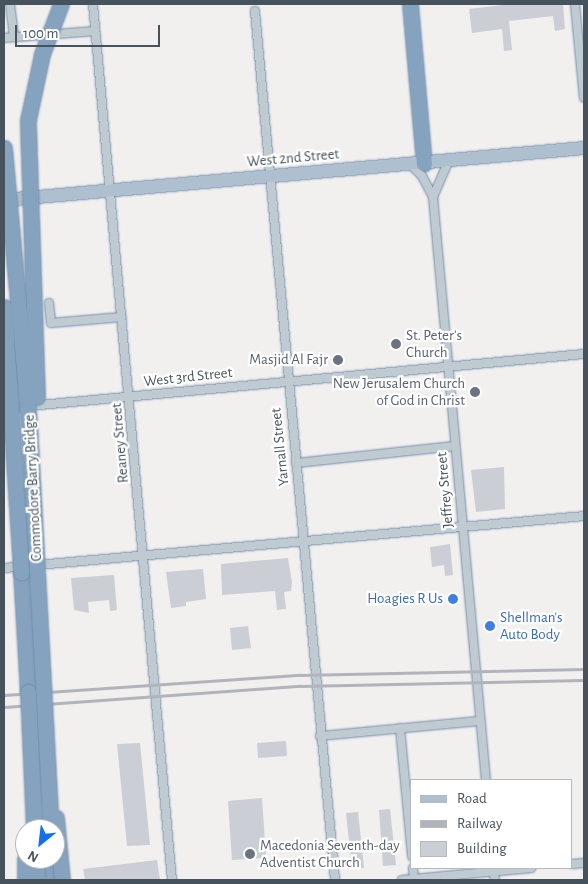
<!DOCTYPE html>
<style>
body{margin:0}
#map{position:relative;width:588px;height:884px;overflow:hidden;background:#f2efef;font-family:"Alegreya Sans",sans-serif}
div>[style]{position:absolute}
.building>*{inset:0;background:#cbced4}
.roads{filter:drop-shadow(0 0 1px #708dab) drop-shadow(0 0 1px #708dab)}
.street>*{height:8px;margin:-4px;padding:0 4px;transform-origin:4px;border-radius:4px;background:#bfcad1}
.primary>*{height:12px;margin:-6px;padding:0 6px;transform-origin:6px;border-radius:6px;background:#aebfcf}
.highway>*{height:15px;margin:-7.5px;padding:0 7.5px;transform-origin:7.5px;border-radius:7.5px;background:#85a2bf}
.rail>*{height:3px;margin:-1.5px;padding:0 1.5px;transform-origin:1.5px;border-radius:1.5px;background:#b1b4ba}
.bridges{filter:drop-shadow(0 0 1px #708dab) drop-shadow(0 0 1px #708dab)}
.highway-bridge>*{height:15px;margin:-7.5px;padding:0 7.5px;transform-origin:7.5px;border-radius:7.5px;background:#85a2bf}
.dots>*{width:14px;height:14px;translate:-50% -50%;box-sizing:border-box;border:2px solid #fff;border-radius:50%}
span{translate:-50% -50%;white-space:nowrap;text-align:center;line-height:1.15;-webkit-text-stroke:4.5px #fff;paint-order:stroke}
.street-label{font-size:15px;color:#46535d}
.worship-label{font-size:15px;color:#5b616d}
.left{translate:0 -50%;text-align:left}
.right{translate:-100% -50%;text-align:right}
.shop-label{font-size:15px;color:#366cbe}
.frame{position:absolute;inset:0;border:5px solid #46535d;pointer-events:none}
.legend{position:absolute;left:410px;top:779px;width:162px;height:90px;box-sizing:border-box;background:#fff;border:1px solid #b5babe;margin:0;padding:6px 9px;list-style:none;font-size:15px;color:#46535d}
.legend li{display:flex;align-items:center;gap:10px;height:25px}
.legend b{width:25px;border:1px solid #b5babe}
.north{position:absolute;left:15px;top:819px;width:50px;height:50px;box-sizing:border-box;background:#fff;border:1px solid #b5babe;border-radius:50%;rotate:209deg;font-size:14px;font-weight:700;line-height:20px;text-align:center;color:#46535d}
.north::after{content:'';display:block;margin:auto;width:18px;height:22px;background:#1371e7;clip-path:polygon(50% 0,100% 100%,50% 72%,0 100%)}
.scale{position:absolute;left:15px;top:25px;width:145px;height:22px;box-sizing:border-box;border:2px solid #46535d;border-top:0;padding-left:6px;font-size:15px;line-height:18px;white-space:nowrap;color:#46535d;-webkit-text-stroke:4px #fff;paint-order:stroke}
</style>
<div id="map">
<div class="building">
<div style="clip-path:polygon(513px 4px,563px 4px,565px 29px,555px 31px,553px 16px,509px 21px,512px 50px,504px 51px,502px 29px,472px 33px,469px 9px)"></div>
<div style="clip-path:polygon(504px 467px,505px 509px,476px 512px,471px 470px)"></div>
<div style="clip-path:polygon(450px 544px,453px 575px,445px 576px,444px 565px,432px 567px,430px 547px)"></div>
<div style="clip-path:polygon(288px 558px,292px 582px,291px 591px,284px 592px,286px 609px,277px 610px,275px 591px,222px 595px,221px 564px)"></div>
<div style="clip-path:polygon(203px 569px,206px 599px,186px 602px,186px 606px,171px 608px,166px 572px)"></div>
<div style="clip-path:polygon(114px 575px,117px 610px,110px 611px,109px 600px,88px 602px,89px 613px,74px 610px,71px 578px)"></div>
<div style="clip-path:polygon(248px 626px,251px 648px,232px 650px,230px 628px)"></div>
<div style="clip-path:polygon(286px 741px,287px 756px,258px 758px,257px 743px)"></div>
<div style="clip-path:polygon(140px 743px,150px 845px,127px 846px,117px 744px)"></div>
<div style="clip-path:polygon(262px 798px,266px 858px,232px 860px,228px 801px)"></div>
<div style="clip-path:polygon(390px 809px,396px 865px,383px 866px,379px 810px)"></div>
<div style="clip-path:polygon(358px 812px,364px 868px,352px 869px,346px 813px)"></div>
<div style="clip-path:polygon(157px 860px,160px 880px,85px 880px,83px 869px)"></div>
</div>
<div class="roads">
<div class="street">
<div style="left:10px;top:4px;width:33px;rotate:83deg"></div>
<div style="left:93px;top:4px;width:880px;rotate:84.85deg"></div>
<div style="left:575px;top:4px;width:94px;rotate:84.5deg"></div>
<div style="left:255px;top:11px;width:873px;rotate:84.74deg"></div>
<div style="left:4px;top:38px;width:91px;rotate:-4.4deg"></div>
<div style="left:410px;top:164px;width:17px;rotate:45deg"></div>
<div style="left:422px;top:176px;width:24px;rotate:62deg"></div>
<div style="left:433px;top:197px;width:585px;rotate:84.81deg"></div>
<div style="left:433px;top:197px;width:40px;rotate:-66.6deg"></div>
<div style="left:49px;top:303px;width:20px;rotate:84deg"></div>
<div style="left:51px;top:323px;width:71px;rotate:-4.8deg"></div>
<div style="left:8px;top:408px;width:579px;rotate:-5.36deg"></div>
<div style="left:296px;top:463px;width:160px;rotate:-6.1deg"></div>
<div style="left:4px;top:568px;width:582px;rotate:-5.12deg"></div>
<div style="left:400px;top:728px;width:129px;rotate:84.6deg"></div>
<div style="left:320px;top:736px;width:161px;rotate:-5.4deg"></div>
<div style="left:572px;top:864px;width:12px;rotate:-5deg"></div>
<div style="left:413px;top:868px;width:11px;rotate:85deg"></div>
<div style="left:493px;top:868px;width:12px;rotate:81deg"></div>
<div style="left:402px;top:880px;width:130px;rotate:-5.3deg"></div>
</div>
<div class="primary">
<div style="left:4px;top:200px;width:582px;rotate:-5.12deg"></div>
</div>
<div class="highway">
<div style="left:410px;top:4px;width:160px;rotate:85deg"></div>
<div style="left:21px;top:572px;width:120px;rotate:86.7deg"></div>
<div style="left:36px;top:859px;width:21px;rotate:87deg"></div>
<div style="left:52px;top:859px;width:21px;rotate:85deg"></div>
<div style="left:25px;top:880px;width:21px;rotate:-90deg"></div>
</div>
</div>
<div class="rail">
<div style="left:4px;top:695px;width:297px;rotate:-3.9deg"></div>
<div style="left:300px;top:675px;width:284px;rotate:-1.2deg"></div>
<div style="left:4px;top:707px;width:297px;rotate:-4.1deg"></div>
<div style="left:300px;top:686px;width:284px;rotate:-1.2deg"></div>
</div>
<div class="bridges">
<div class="highway-bridge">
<div style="left:4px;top:148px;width:277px;rotate:84.8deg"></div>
<div style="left:29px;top:424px;width:406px;rotate:86.9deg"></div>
<div style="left:4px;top:307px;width:266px;rotate:86.3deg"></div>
<div style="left:37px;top:397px;width:277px;rotate:-91.9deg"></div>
<div style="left:28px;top:120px;width:67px;rotate:-78deg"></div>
<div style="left:42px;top:54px;width:53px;rotate:-69.2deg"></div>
<div style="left:28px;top:692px;width:137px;rotate:87.5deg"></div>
<div style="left:56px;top:818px;width:62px;rotate:84.5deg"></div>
</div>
</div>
<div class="dots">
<div style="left:396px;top:344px;background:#6b7280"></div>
<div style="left:338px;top:360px;background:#6b7280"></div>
<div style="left:475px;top:392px;background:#6b7280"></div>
<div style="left:453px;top:599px;background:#3f7fe0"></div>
<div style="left:490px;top:626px;background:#3f7fe0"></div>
<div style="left:250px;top:854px;background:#6b7280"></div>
</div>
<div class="street-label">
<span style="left:293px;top:158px;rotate:-5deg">West 2nd Street</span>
<span style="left:188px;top:377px;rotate:-6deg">West 3rd Street</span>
<span style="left:120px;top:443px;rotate:-95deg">Reaney Street</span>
<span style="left:280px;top:447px;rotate:-96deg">Yarnall Street</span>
<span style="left:33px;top:488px;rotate:-93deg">Commodore Barry Bridge</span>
<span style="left:445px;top:490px;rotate:-95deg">Jeffrey Street</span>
</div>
<div class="worship-label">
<span class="left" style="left:406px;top:344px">St. Peter's<br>Church</span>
<span class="right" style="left:328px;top:360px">Masjid Al Fajr</span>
<span class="right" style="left:465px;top:392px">New Jerusalem Church<br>of God in Christ</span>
<span class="left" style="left:260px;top:854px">Macedonia Seventh-day<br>Adventist Church</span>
</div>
<div class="shop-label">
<span class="right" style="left:443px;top:599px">Hoagies R Us</span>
<span class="left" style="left:500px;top:626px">Shellman's<br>Auto Body</span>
</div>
<div class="frame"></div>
<ul class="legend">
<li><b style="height:6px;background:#aebfcf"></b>Road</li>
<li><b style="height:6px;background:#b1b4ba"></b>Railway</li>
<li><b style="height:14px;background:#cbced4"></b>Building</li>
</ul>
<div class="north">N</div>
<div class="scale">100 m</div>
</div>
